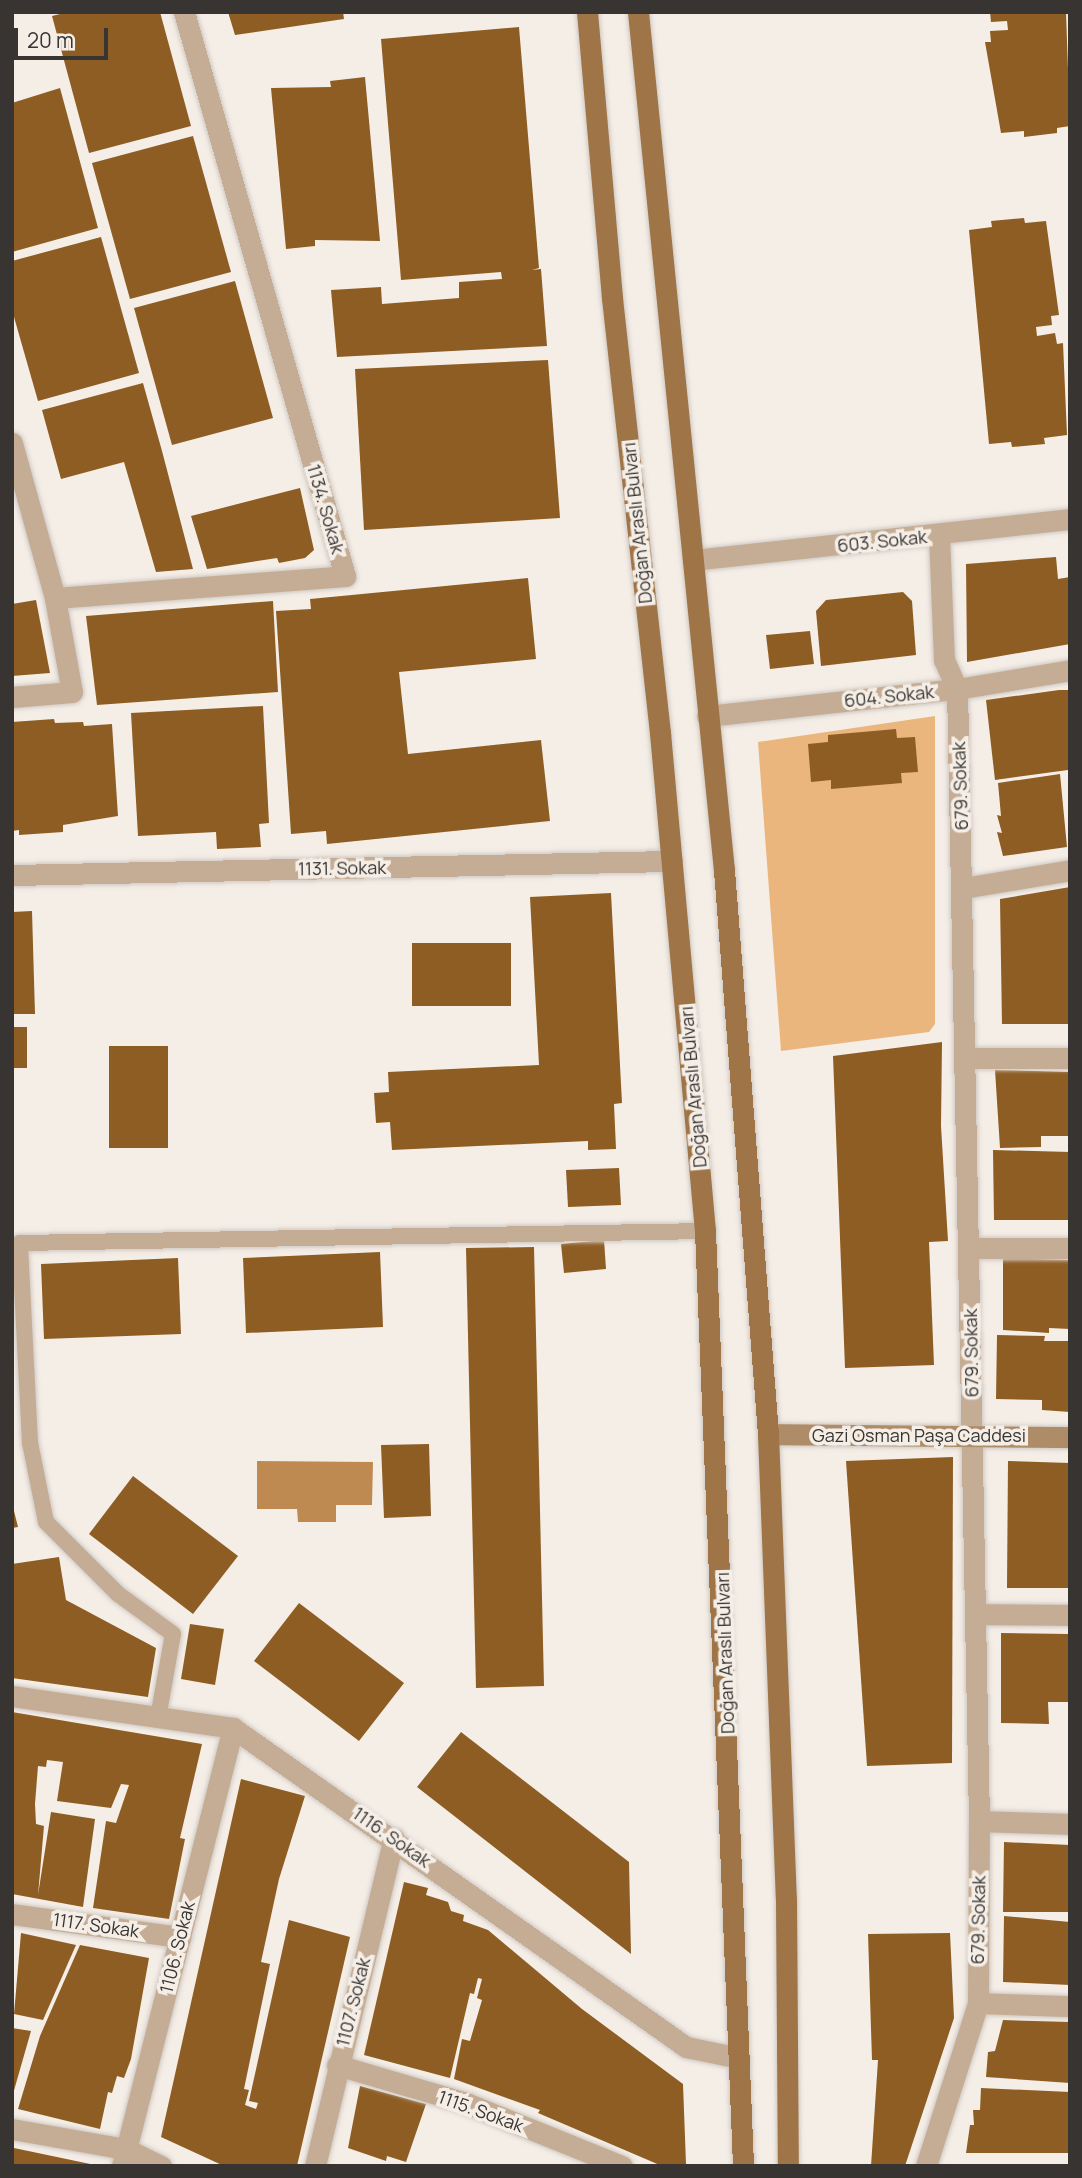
<!DOCTYPE html>
<meta charset="utf-8">
<style>
body{margin:0}
#map{position:relative;width:1082px;height:2178px;overflow:hidden;background:#f5eee7;font-family:Manrope,sans-serif}
div>[style]{position:absolute}
.green>*{inset:0;background:#ebb67d}
.water>*{inset:0;background:#be8a52}
.building>*{inset:0;background:#8e5d23}
.roads{filter:drop-shadow(0 0 2px #cfc9c3) drop-shadow(0 0 2px #cfc9c3)}
.lane>*{height:16px;margin:-8px;padding:0 8px;transform-origin:8px;border-radius:8px;background:#c5ad95}
.street>*{height:21px;margin:-10.5px;padding:0 10.5px;transform-origin:10.5px;border-radius:10.5px;background:#c5ad95}
.secondary>*{height:21px;margin:-10.5px;padding:0 10.5px;transform-origin:10.5px;border-radius:10.5px;background:#af8c68}
.primary>*{height:21px;margin:-10.5px;padding:0 10.5px;transform-origin:10.5px;border-radius:10.5px;background:#9f7446}
span{translate:-50% -50%;white-space:nowrap;text-align:center;line-height:1.15;-webkit-text-stroke:7px #f5eee7;paint-order:stroke}
.street-label{font-size:18px;color:#373431}
.frame{position:absolute;inset:0;border:14px solid #373431;pointer-events:none}
.scale{position:absolute;left:14px;top:28px;width:94px;height:32px;box-sizing:border-box;border:4px solid #373431;border-top:0;padding-left:9px;font-size:21px;line-height:24px;white-space:nowrap;color:#373431;-webkit-text-stroke:5px #f5eee7;paint-order:stroke}
</style>
<div id="map">
<div class="green">
<div style="clip-path:polygon(935px 716px,935px 1024px,929px 1032px,781px 1051px,758px 742px)"></div>
</div>
<div class="water">
<div style="clip-path:polygon(257px 1461px,373px 1462px,372px 1505px,336px 1505px,336px 1522px,298px 1522px,297px 1509px,257px 1509px)"></div>
</div>
<div class="building">
<div style="clip-path:polygon(68px 12px,160px 12px,191px 126px,89px 153px,52px 16px)"></div>
<div style="clip-path:polygon(228px 12px,343px 12px,344px 19px,235px 35px)"></div>
<div style="clip-path:polygon(990px 12px,1066px 12px,1070px 126px,1057px 128px,1057px 133px,1024px 137px,1024px 131px,1001px 133px,985px 42px,991px 42px,990px 31px,1008px 30px,1007px 21px,991px 22px)"></div>
<div style="clip-path:polygon(519px 27px,539px 268px,532px 270px,541px 269px,547px 346px,337px 357px,331px 290px,381px 287px,382px 304px,459px 298px,459px 282px,502px 279px,501px 272px,401px 280px,381px 39px)"></div>
<div style="clip-path:polygon(365px 77px,380px 241px,315px 240px,315px 246px,286px 249px,271px 88px,331px 87px,330px 81px)"></div>
<div style="clip-path:polygon(60px 88px,98px 228px,12px 252px,12px 103px)"></div>
<div style="clip-path:polygon(193px 136px,231px 272px,130px 299px,92px 163px)"></div>
<div style="clip-path:polygon(1024px 218px,1025px 223px,1046px 221px,1059px 315px,1051px 316px,1052px 325px,1036px 327px,1037px 336px,1055px 333px,1057px 344px,1063px 343px,1067px 435px,1044px 438px,1045px 444px,1012px 447px,1011px 442px,989px 444px,969px 230px,992px 227px,991px 221px)"></div>
<div style="clip-path:polygon(101px 237px,139px 373px,38px 401px,12px 310px,12px 261px)"></div>
<div style="clip-path:polygon(235px 281px,273px 418px,172px 445px,134px 308px)"></div>
<div style="clip-path:polygon(548px 360px,560px 518px,364px 530px,355px 369px)"></div>
<div style="clip-path:polygon(143px 383px,162px 451px,193px 569px,156px 572px,124px 462px,61px 479px,42px 410px)"></div>
<div style="clip-path:polygon(300px 488px,314px 550px,305px 558px,279px 563px,277px 558px,207px 569px,191px 516px)"></div>
<div style="clip-path:polygon(1056px 557px,1058px 579px,1070px 577px,1070px 644px,967px 662px,966px 564px)"></div>
<div style="clip-path:polygon(528px 578px,536px 659px,399px 672px,408px 754px,541px 740px,550px 821px,327px 844px,326px 831px,291px 834px,276px 611px,311px 609px,310px 599px)"></div>
<div style="clip-path:polygon(903px 592px,912px 601px,916px 655px,821px 666px,816px 611px,826px 600px)"></div>
<div style="clip-path:polygon(36px 600px,50px 673px,12px 676px,12px 604px)"></div>
<div style="clip-path:polygon(273px 601px,278px 692px,97px 705px,86px 616px)"></div>
<div style="clip-path:polygon(810px 631px,814px 664px,770px 669px,766px 635px)"></div>
<div style="clip-path:polygon(1059px 690px,1070px 690px,1068px 770px,995px 780px,986px 700px)"></div>
<div style="clip-path:polygon(263px 706px,269px 823px,259px 824px,261px 847px,217px 849px,216px 832px,138px 836px,131px 713px)"></div>
<div style="clip-path:polygon(54px 719px,55px 723px,83px 722px,84px 726px,112px 724px,118px 816px,63px 825px,63px 832px,19px 835px,19px 830px,12px 831px,12px 722px)"></div>
<div style="clip-path:polygon(896px 729px,897px 738px,915px 737px,918px 772px,901px 773px,902px 783px,831px 789px,831px 780px,811px 782px,808px 744px,828px 742px,828px 735px)"></div>
<div style="clip-path:polygon(1060px 774px,1067px 847px,1003px 856px,997px 832px,1002px 833px,997px 815px,1001px 816px,998px 783px)"></div>
<div style="clip-path:polygon(1070px 887px,1070px 1024px,1002px 1024px,1000px 899px)"></div>
<div style="clip-path:polygon(611px 893px,622px 1103px,614px 1104px,616px 1149px,588px 1150px,588px 1141px,392px 1150px,390px 1122px,376px 1123px,374px 1093px,389px 1092px,388px 1072px,539px 1065px,530px 897px)"></div>
<div style="clip-path:polygon(32px 911px,35px 1014px,12px 1014px,12px 912px)"></div>
<div style="clip-path:polygon(412px 943px,511px 943px,511px 1006px,412px 1006px)"></div>
<div style="clip-path:polygon(12px 1027px,27px 1027px,27px 1068px,12px 1068px)"></div>
<div style="clip-path:polygon(942px 1042px,941px 1126px,948px 1241px,929px 1242px,934px 1365px,845px 1368px,833px 1056px)"></div>
<div style="clip-path:polygon(109px 1046px,168px 1046px,168px 1148px,109px 1148px)"></div>
<div style="clip-path:polygon(995px 1070px,1070px 1072px,1070px 1136px,1041px 1136px,1041px 1147px,1000px 1148px)"></div>
<div style="clip-path:polygon(993px 1150px,1070px 1152px,1070px 1220px,994px 1220px)"></div>
<div style="clip-path:polygon(619px 1168px,621px 1205px,568px 1207px,566px 1170px)"></div>
<div style="clip-path:polygon(604px 1240px,606px 1269px,564px 1273px,561px 1244px)"></div>
<div style="clip-path:polygon(534px 1247px,544px 1686px,476px 1688px,466px 1248px)"></div>
<div style="clip-path:polygon(380px 1252px,383px 1327px,246px 1333px,243px 1258px)"></div>
<div style="clip-path:polygon(178px 1258px,181px 1334px,44px 1339px,41px 1264px)"></div>
<div style="clip-path:polygon(1003px 1258px,1070px 1260px,1070px 1329px,1049px 1328px,1049px 1333px,1003px 1330px)"></div>
<div style="clip-path:polygon(997px 1335px,1045px 1336px,1044px 1341px,1070px 1341px,1070px 1412px,1042px 1410px,1042px 1400px,996px 1399px)"></div>
<div style="clip-path:polygon(429px 1444px,431px 1516px,384px 1518px,381px 1445px)"></div>
<div style="clip-path:polygon(953px 1457px,952px 1763px,867px 1766px,846px 1461px)"></div>
<div style="clip-path:polygon(1008px 1461px,1070px 1463px,1070px 1588px,1007px 1588px)"></div>
<div style="clip-path:polygon(133px 1476px,238px 1556px,193px 1614px,89px 1534px)"></div>
<div style="clip-path:polygon(12px 1503px,18px 1527px,12px 1528px)"></div>
<div style="clip-path:polygon(59px 1557px,66px 1600px,156px 1648px,148px 1697px,12px 1678px,12px 1564px)"></div>
<div style="clip-path:polygon(299px 1603px,404px 1683px,359px 1741px,254px 1661px)"></div>
<div style="clip-path:polygon(190px 1624px,224px 1629px,215px 1685px,181px 1679px)"></div>
<div style="clip-path:polygon(1001px 1633px,1070px 1634px,1070px 1702px,1048px 1702px,1049px 1724px,1001px 1723px)"></div>
<div style="clip-path:polygon(12px 1712px,202px 1744px,180px 1838px,185px 1839px,169px 1919px,93px 1908px,106px 1821px,116px 1823px,129px 1785px,121px 1784px,111px 1808px,57px 1801px,63px 1762px,47px 1760px,46px 1767px,38px 1766px,35px 1804px,36px 1824px,44px 1826px,38px 1895px,51px 1812px,95px 1819px,83px 1907px,12px 1894px)"></div>
<div style="clip-path:polygon(461px 1732px,629px 1862px,631px 1954px,417px 1787px)"></div>
<div style="clip-path:polygon(241px 1779px,305px 1796px,279px 1879px,261px 1962px,270px 1964px,244px 2089px,249px 2090px,245px 2105px,256px 2109px,258px 2103px,249px 2101px,289px 1920px,350px 1937px,297px 2166px,224px 2166px,161px 2137px)"></div>
<div style="clip-path:polygon(1004px 1842px,1070px 1845px,1070px 1912px,1003px 1912px)"></div>
<div style="clip-path:polygon(404px 1882px,428px 1888px,426px 1895px,448px 1902px,451px 1911px,464px 1915px,463px 1921px,488px 1930px,582px 2009px,683px 2084px,686px 2164px,662px 2166px,538px 2113px,540px 2110px,454px 2079px,462px 2039px,470px 2041px,482px 2000px,477px 1998px,482px 1979px,478px 1978px,474px 1994px,470px 1993px,450px 2078px,364px 2055px)"></div>
<div style="clip-path:polygon(1004px 1916px,1070px 1922px,1070px 1985px,1003px 1982px)"></div>
<div style="clip-path:polygon(21px 1933px,76px 1945px,43px 2020px,14px 2014px)"></div>
<div style="clip-path:polygon(950px 1933px,954px 2018px,905px 2166px,871px 2166px,878px 2060px,872px 2060px,868px 1934px)"></div>
<div style="clip-path:polygon(80px 1945px,149px 1958px,131px 2059px,124px 2078px,117px 2076px,112px 2093px,108px 2092px,100px 2129px,18px 2109px,40px 2036px)"></div>
<div style="clip-path:polygon(1003px 2020px,1070px 2022px,1070px 2083px,986px 2077px,988px 2052px,995px 2051px)"></div>
<div style="clip-path:polygon(12px 2028px,31px 2031px,13px 2094px,12px 2094px)"></div>
<div style="clip-path:polygon(360px 2086px,426px 2104px,406px 2162px,387px 2156px,386px 2161px,348px 2148px)"></div>
<div style="clip-path:polygon(981px 2088px,1070px 2092px,1070px 2153px,966px 2153px,970px 2125px,974px 2125px,973px 2110px,980px 2110px)"></div>
<div style="clip-path:polygon(14px 2148px,95px 2165px,94px 2166px,12px 2166px)"></div>
</div>
<div class="roads">
<div class="lane">
<div style="left:158px;top:1718px;width:85px;rotate:-79.9deg"></div>
<div style="left:173px;top:1634px;width:68px;rotate:-144deg"></div>
<div style="left:118px;top:1594px;width:102px;rotate:-135deg"></div>
<div style="left:46px;top:1522px;width:81px;rotate:-101.4deg"></div>
<div style="left:30px;top:1443px;width:200px;rotate:-92.9deg"></div>
<div style="left:20px;top:1243px;width:685px;rotate:-1deg"></div>
</div>
<div class="street">
<div style="left:12px;top:443px;width:161px;rotate:74.5deg"></div>
<div style="left:693px;top:560px;width:379px;rotate:-6.2deg"></div>
<div style="left:12px;top:697px;width:60px;rotate:-4.8deg"></div>
<div style="left:72px;top:692px;width:96px;rotate:-100.3deg"></div>
<div style="left:55px;top:598px;width:291px;rotate:-4.3deg"></div>
<div style="left:345px;top:576px;width:587px;rotate:-105.93deg"></div>
<div style="left:707px;top:716px;width:251px;rotate:-6.2deg"></div>
<div style="left:957px;top:689px;width:115px;rotate:-9.5deg"></div>
<div style="left:12px;top:875px;width:660px;rotate:-1.22deg"></div>
<div style="left:963px;top:888px;width:109px;rotate:-9.5deg"></div>
<div style="left:966px;top:1058px;width:104px"></div>
<div style="left:969px;top:1248px;width:101px"></div>
<div style="left:975px;top:1614px;width:95px;rotate:0.6deg"></div>
<div style="left:12px;top:1696px;width:223px;rotate:8.2deg"></div>
<div style="left:233px;top:1728px;width:554px;rotate:35.15deg"></div>
<div style="left:686px;top:2047px;width:54px;rotate:11.7deg"></div>
<div style="left:979px;top:1821px;width:91px;rotate:1.9deg"></div>
<div style="left:12px;top:1914px;width:170px;rotate:7.8deg"></div>
<div style="left:978px;top:2003px;width:92px;rotate:1.9deg"></div>
<div style="left:337px;top:2065px;width:134px;rotate:16.4deg"></div>
<div style="left:466px;top:2103px;width:168px;rotate:22deg"></div>
<div style="left:12px;top:2129px;width:116px;rotate:10deg"></div>
<div style="left:126px;top:2149px;width:39px;rotate:26deg"></div>
<div style="left:122px;top:2166px;width:452px;rotate:-75.8deg"></div>
<div style="left:315px;top:2166px;width:337px;rotate:-76.5deg"></div>
<div style="left:926px;top:2166px;width:171px;rotate:-72.3deg"></div>
<div style="left:978px;top:2003px;width:182px;rotate:-89.7deg"></div>
<div style="left:979px;top:1821px;width:1132px;rotate:-91.11deg"></div>
<div style="left:957px;top:689px;width:32px;rotate:-114deg"></div>
<div style="left:944px;top:660px;width:125px;rotate:-92.3deg"></div>
</div>
<div class="secondary">
<div style="left:768px;top:1434px;width:302px;rotate:0.6deg"></div>
</div>
<div class="primary">
<div style="left:587px;top:12px;width:287px;rotate:85deg"></div>
<div style="left:612px;top:298px;width:438px;rotate:83.7deg"></div>
<div style="left:660px;top:733px;width:500px;rotate:84.84deg"></div>
<div style="left:705px;top:1231px;width:936px;rotate:87.67deg"></div>
<div style="left:638px;top:12px;width:862px;rotate:84.28deg"></div>
<div style="left:724px;top:870px;width:566px;rotate:85.54deg"></div>
<div style="left:768px;top:1434px;width:465px;rotate:87.8deg"></div>
<div style="left:786px;top:1899px;width:267px;rotate:89.6deg"></div>
</div>
</div>
<div class="street-label">
<span style="left:326px;top:509px;rotate:74deg">1134. Sokak</span>
<span style="left:637px;top:523px;rotate:-96deg">Doğan Araslı Bulvarı</span>
<span style="left:882px;top:541px;rotate:-6deg">603. Sokak</span>
<span style="left:889px;top:696px;rotate:-6deg">604. Sokak</span>
<span style="left:960px;top:786px;rotate:-92deg">679. Sokak</span>
<span style="left:342px;top:868px;rotate:-1deg">1131. Sokak</span>
<span style="left:693px;top:1087px;rotate:-95deg">Doğan Araslı Bulvarı</span>
<span style="left:971px;top:1353px;rotate:-91deg">679. Sokak</span>
<span style="left:919px;top:1435px">Gazi Osman Paşa Caddesi</span>
<span style="left:725px;top:1653px;rotate:-92deg">Doğan Araslı Bulvarı</span>
<span style="left:392px;top:1837px;rotate:35deg">1116. Sokak</span>
<span style="left:978px;top:1920px;rotate:-89deg">679. Sokak</span>
<span style="left:96px;top:1925px;rotate:8deg">1117. Sokak</span>
<span style="left:177px;top:1947px;rotate:-76deg">1106. Sokak</span>
<span style="left:353px;top:2002px;rotate:-76deg">1107. Sokak</span>
<span style="left:481px;top:2111px;rotate:20deg">1115. Sokak</span>
</div>
<div class="frame"></div>
<div class="scale">20 m</div>
</div>
